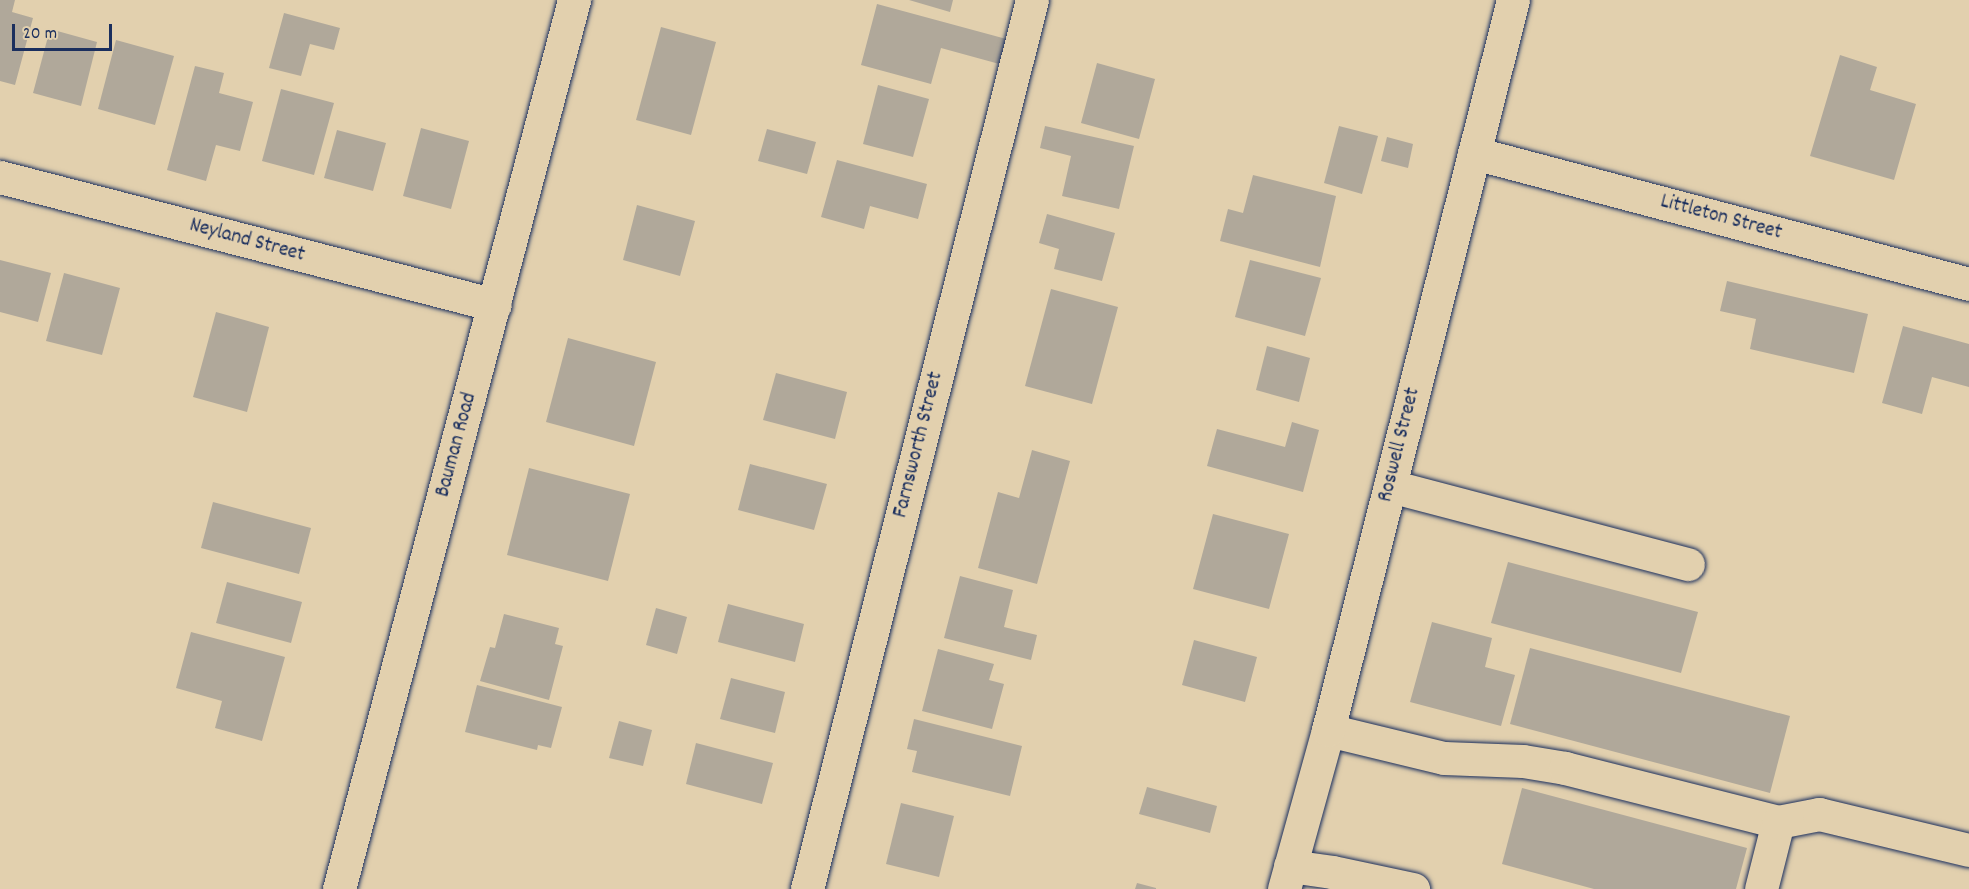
<!DOCTYPE html>
<style>
body{margin:0}
#map{position:relative;width:1969px;height:889px;overflow:hidden;background:#e2d0ae;font-family:Dekko,sans-serif}
div>[style]{position:absolute}
.building>*{inset:0;background:#b0a89a}
.roads{filter:drop-shadow(0 0 2px #1b2f5e) drop-shadow(0 0 2px #1b2f5e)}
.minor>*{height:33px;margin:-16.5px;padding:0 16.5px;transform-origin:16.5px;border-radius:16.5px;background:#e2d0ae}
span{translate:-50% -50%;white-space:nowrap;text-align:center;line-height:1.15;-webkit-text-stroke:4.5px #e2d0ae;paint-order:stroke}
.street-label{font-size:21px;color:#1b2f5e}
.scale{position:absolute;left:12px;top:24px;width:100px;height:27px;box-sizing:border-box;border:3px solid #1b2f5e;border-top:0;padding-left:8px;font-size:18px;line-height:21px;white-space:nowrap;color:#1b2f5e;-webkit-text-stroke:4px #e2d0ae;paint-order:stroke}
</style>
<div id="map">
<div class="building">
<div style="clip-path:polygon(0 0,15px 0,12px 12px,33px 18px,15px 85px,0 81px)"></div>
<div style="clip-path:polygon(909px 0,953px 0,950px 12px)"></div>
<div style="clip-path:polygon(877px 4px,1010px 40px,1003px 65px,941px 48px,931px 84px,861px 65px)"></div>
<div style="clip-path:polygon(284px 13px,340px 28px,334px 50px,310px 44px,301px 76px,269px 68px)"></div>
<div style="clip-path:polygon(661px 27px,716px 42px,691px 135px,636px 120px)"></div>
<div style="clip-path:polygon(50px 29px,97px 42px,81px 106px,33px 93px)"></div>
<div style="clip-path:polygon(116px 40px,174px 56px,155px 125px,98px 109px)"></div>
<div style="clip-path:polygon(1840px 55px,1877px 67px,1870px 90px,1916px 104px,1894px 180px,1810px 156px)"></div>
<div style="clip-path:polygon(1097px 63px,1155px 79px,1139px 139px,1081px 123px)"></div>
<div style="clip-path:polygon(195px 66px,224px 73px,219px 93px,253px 102px,240px 151px,216px 145px,206px 181px,167px 170px)"></div>
<div style="clip-path:polygon(878px 85px,929px 99px,913px 157px,863px 144px)"></div>
<div style="clip-path:polygon(281px 89px,334px 103px,314px 175px,262px 161px)"></div>
<div style="clip-path:polygon(1045px 126px,1134px 146px,1119px 209px,1062px 196px,1071px 156px,1040px 148px)"></div>
<div style="clip-path:polygon(1339px 126px,1378px 136px,1362px 194px,1324px 183px)"></div>
<div style="clip-path:polygon(421px 128px,469px 141px,451px 209px,403px 196px)"></div>
<div style="clip-path:polygon(767px 129px,816px 142px,807px 174px,758px 161px)"></div>
<div style="clip-path:polygon(337px 130px,386px 143px,373px 191px,324px 178px)"></div>
<div style="clip-path:polygon(1387px 137px,1413px 144px,1408px 168px,1381px 161px)"></div>
<div style="clip-path:polygon(837px 160px,927px 184px,918px 219px,870px 206px,864px 229px,821px 217px)"></div>
<div style="clip-path:polygon(1253px 175px,1336px 196px,1320px 267px,1220px 241px,1228px 209px,1243px 213px)"></div>
<div style="clip-path:polygon(637px 205px,695px 221px,680px 276px,623px 260px)"></div>
<div style="clip-path:polygon(1047px 214px,1115px 233px,1102px 281px,1054px 269px,1059px 249px,1039px 243px)"></div>
<div style="clip-path:polygon(0 260px,51px 273px,38px 322px,0 312px)"></div>
<div style="clip-path:polygon(1250px 260px,1321px 278px,1305px 336px,1235px 317px)"></div>
<div style="clip-path:polygon(64px 273px,120px 288px,102px 355px,46px 341px)"></div>
<div style="clip-path:polygon(1727px 281px,1868px 314px,1854px 373px,1750px 349px,1756px 319px,1720px 311px)"></div>
<div style="clip-path:polygon(1051px 289px,1118px 307px,1092px 404px,1025px 386px)"></div>
<div style="clip-path:polygon(216px 312px,269px 327px,247px 412px,193px 397px)"></div>
<div style="clip-path:polygon(1903px 326px,1969px 344px,1969px 387px,1932px 377px,1922px 414px,1882px 403px)"></div>
<div style="clip-path:polygon(568px 338px,656px 362px,634px 446px,546px 422px)"></div>
<div style="clip-path:polygon(1267px 346px,1310px 358px,1299px 402px,1256px 390px)"></div>
<div style="clip-path:polygon(776px 373px,847px 392px,835px 439px,763px 420px)"></div>
<div style="clip-path:polygon(1292px 422px,1319px 430px,1303px 492px,1207px 466px,1217px 429px,1285px 447px)"></div>
<div style="clip-path:polygon(1032px 450px,1070px 461px,1037px 584px,978px 568px,998px 492px,1019px 498px)"></div>
<div style="clip-path:polygon(750px 464px,827px 484px,814px 530px,738px 510px)"></div>
<div style="clip-path:polygon(529px 468px,630px 494px,608px 581px,507px 555px)"></div>
<div style="clip-path:polygon(213px 502px,311px 528px,299px 574px,201px 548px)"></div>
<div style="clip-path:polygon(1213px 514px,1289px 534px,1269px 609px,1193px 589px)"></div>
<div style="clip-path:polygon(1508px 562px,1698px 612px,1681px 673px,1491px 623px)"></div>
<div style="clip-path:polygon(960px 576px,1013px 590px,1004px 627px,1037px 635px,1031px 660px,944px 638px)"></div>
<div style="clip-path:polygon(227px 582px,302px 602px,291px 643px,216px 623px)"></div>
<div style="clip-path:polygon(728px 604px,804px 624px,795px 662px,718px 642px)"></div>
<div style="clip-path:polygon(656px 608px,687px 617px,677px 654px,646px 645px)"></div>
<div style="clip-path:polygon(504px 614px,559px 628px,555px 644px,563px 646px,549px 700px,480px 681px,490px 647px,495px 648px)"></div>
<div style="clip-path:polygon(1432px 622px,1492px 638px,1485px 667px,1515px 675px,1501px 726px,1410px 702px)"></div>
<div style="clip-path:polygon(191px 632px,285px 657px,262px 741px,215px 728px,222px 701px,176px 688px)"></div>
<div style="clip-path:polygon(1194px 640px,1257px 657px,1245px 702px,1182px 685px)"></div>
<div style="clip-path:polygon(1530px 648px,1790px 716px,1770px 793px,1510px 724px)"></div>
<div style="clip-path:polygon(938px 649px,994px 664px,989px 680px,1004px 684px,992px 729px,922px 711px)"></div>
<div style="clip-path:polygon(731px 678px,785px 692px,775px 733px,720px 719px)"></div>
<div style="clip-path:polygon(477px 685px,562px 707px,551px 748px,538px 745px,537px 750px,465px 732px)"></div>
<div style="clip-path:polygon(914px 719px,1022px 746px,1010px 796px,912px 772px,917px 751px,907px 749px)"></div>
<div style="clip-path:polygon(619px 721px,652px 730px,643px 766px,609px 758px)"></div>
<div style="clip-path:polygon(696px 743px,773px 763px,762px 804px,686px 784px)"></div>
<div style="clip-path:polygon(1147px 787px,1217px 806px,1210px 833px,1139px 814px)"></div>
<div style="clip-path:polygon(1522px 788px,1747px 848px,1736px 889px,1594px 889px,1502px 864px)"></div>
<div style="clip-path:polygon(901px 803px,954px 816px,939px 877px,886px 864px)"></div>
<div style="clip-path:polygon(1137px 883px,1156px 888px,1156px 889px,1135px 889px)"></div>
</div>
<div class="roads">
<div class="minor">
<div style="left:1474px;top:153px;width:512px;rotate:14.82deg"></div>
<div style="left:0;top:177px;width:511px;rotate:14.5deg"></div>
<div style="left:1390px;top:486px;width:308px;rotate:14.7deg"></div>
<div style="left:1328px;top:730px;width:119px;rotate:13.6deg"></div>
<div style="left:1444px;top:758px;width:79px;rotate:2.2deg"></div>
<div style="left:1523px;top:761px;width:43px;rotate:9.5deg"></div>
<div style="left:1565px;top:768px;width:220px;rotate:14.2deg"></div>
<div style="left:1778px;top:822px;width:69px;rotate:104.2deg"></div>
<div style="left:1778px;top:822px;width:42px;rotate:-11deg"></div>
<div style="left:1819px;top:814px;width:154px;rotate:13.5deg"></div>
<div style="left:1290px;top:866px;width:42px;rotate:8.1deg"></div>
<div style="left:1332px;top:872px;width:83px;rotate:11.9deg"></div>
<div style="left:339px;top:889px;width:920px;rotate:-75.19deg"></div>
<div style="left:807px;top:889px;width:917px;rotate:-75.8deg"></div>
<div style="left:1284px;top:889px;width:165px;rotate:-74.5deg"></div>
<div style="left:1328px;top:730px;width:753px;rotate:-75.78deg"></div>
</div>
</div>
<div class="street-label">
<span style="left:1721px;top:218px;rotate:15deg">Littleton Street</span>
<span style="left:247px;top:241px;rotate:15deg">Neyland Street</span>
<span style="left:457px;top:445px;rotate:-75deg">Bauman Road</span>
<span style="left:919px;top:445px;rotate:-76deg">Farnsworth Street</span>
<span style="left:1400px;top:445px;rotate:-76deg">Roswell Street</span>
</div>
<div class="scale">20 m</div>
</div>
